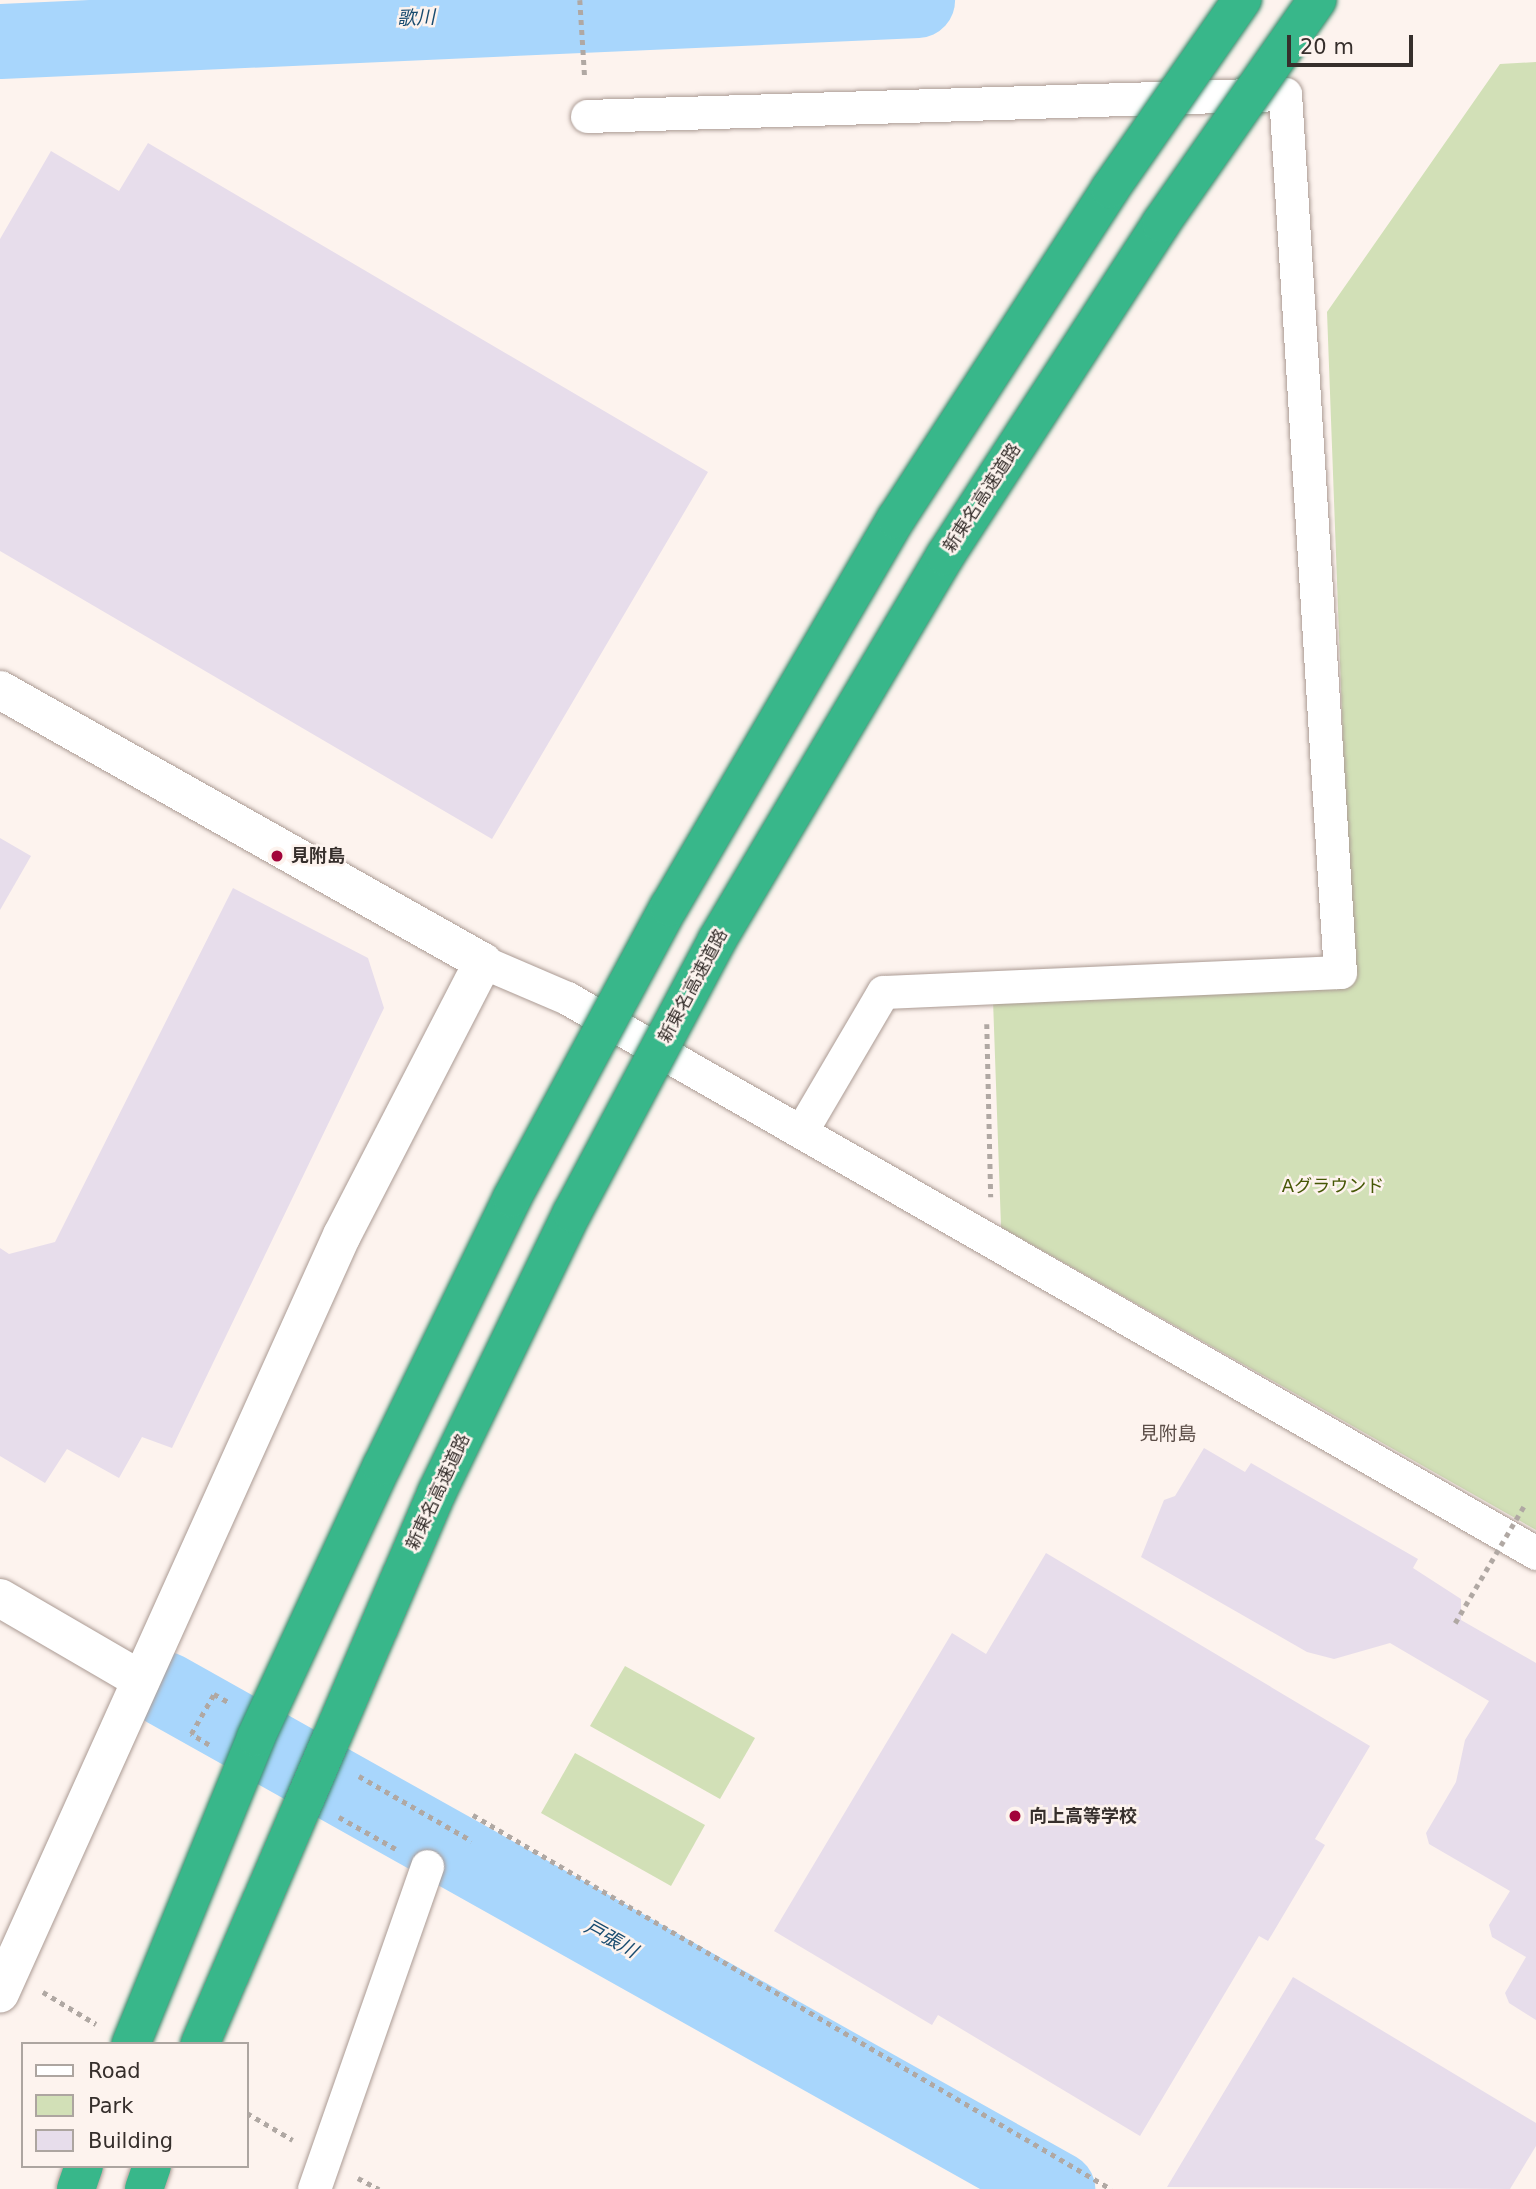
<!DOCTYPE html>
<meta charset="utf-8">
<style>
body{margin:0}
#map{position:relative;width:1536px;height:2189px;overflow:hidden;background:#fdf3ee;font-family:"DejaVu Sans","Noto Sans JP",sans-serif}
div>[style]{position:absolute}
.green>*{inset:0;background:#d2e0b7}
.river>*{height:75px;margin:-37.5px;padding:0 37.5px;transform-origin:37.5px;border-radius:37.5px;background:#a8d6fc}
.building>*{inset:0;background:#e7ddeb}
.path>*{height:4.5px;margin-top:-2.25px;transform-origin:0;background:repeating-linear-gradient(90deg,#b0a8a3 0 5px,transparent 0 10px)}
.roads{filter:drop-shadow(0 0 2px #ab9b94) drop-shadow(0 0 2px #ab9b94)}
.minor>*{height:33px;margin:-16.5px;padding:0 16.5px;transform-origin:16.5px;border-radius:16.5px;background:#fff}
.tertiary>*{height:38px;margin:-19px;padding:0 19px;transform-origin:19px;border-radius:19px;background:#fff}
.motorway>*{height:38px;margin:-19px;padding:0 19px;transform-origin:19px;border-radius:19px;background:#38b78a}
.path-bridge>*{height:4.5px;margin-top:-2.25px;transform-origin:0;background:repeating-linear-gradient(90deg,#b0a8a3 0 5px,transparent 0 10px)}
.bridges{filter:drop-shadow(0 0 2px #378769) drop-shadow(0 0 2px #378769)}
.motorway-bridge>*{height:38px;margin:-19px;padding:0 19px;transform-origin:19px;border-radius:19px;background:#38b78a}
.dots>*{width:19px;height:19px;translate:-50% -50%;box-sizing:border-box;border:4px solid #fdf3ee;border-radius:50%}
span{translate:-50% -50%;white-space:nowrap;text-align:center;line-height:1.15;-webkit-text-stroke:5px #fdf3ee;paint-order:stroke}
.street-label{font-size:18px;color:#362f2c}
.poi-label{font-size:18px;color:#362f2c;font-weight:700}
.left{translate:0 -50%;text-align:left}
.park-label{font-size:18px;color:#465705}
.water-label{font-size:19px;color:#194c70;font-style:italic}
.neighbourhood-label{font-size:19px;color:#5b4d47}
.legend{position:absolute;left:21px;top:2042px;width:228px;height:126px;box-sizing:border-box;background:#fdf3ee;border:2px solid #ada5a0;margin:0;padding:9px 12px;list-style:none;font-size:21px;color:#362f2c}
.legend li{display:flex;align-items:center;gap:14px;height:35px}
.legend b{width:35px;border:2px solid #ada5a0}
.scale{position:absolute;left:1287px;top:35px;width:126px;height:32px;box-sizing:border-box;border:4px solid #362f2c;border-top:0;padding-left:9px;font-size:21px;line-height:24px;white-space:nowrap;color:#362f2c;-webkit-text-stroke:5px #fdf3ee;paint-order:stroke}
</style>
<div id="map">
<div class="green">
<div style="clip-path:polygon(1536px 62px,1536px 1530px,1001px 1227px,993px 1000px,1352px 985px,1327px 312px,1500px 64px)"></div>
<div style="clip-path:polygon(625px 1666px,755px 1738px,720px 1799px,590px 1726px)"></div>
<div style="clip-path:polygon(575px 1753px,705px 1825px,671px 1886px,541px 1813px)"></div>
</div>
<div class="river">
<div style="left:0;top:41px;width:918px;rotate:-2.56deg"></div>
<div style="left:165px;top:1689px;width:1023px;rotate:29.27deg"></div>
</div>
<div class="building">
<div style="clip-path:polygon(148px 143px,708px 472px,492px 839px,0 551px,0 239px,51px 151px,119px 191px)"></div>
<div style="clip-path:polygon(0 838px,31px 856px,0 910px)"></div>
<div style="clip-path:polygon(233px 888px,368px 958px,384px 1008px,172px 1448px,142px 1437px,119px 1478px,67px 1449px,45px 1483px,0 1456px,0 1248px,9px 1254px,55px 1242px)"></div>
<div style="clip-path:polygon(1204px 1448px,1245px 1472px,1251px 1463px,1418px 1559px,1413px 1568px,1461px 1599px,1461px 1620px,1536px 1663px,1536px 2020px,1509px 2003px,1505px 1993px,1526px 1957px,1492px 1937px,1489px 1925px,1510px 1891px,1429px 1844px,1426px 1833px,1456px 1782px,1465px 1740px,1489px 1701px,1390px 1643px,1334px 1659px,1307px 1652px,1141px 1557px,1164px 1500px,1175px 1496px)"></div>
<div style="clip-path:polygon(1046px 1553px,1370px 1746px,1315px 1839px,1325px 1845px,1268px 1941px,1259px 1936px,1140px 2136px,938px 2015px,932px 2025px,774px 1931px,952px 1633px,986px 1654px)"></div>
<div style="clip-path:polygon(1293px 1977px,1536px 2123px,1536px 2146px,1510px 2189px,1167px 2187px)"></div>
</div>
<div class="path">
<div style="left:580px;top:0;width:79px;rotate:86.4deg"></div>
<div style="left:987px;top:1024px;width:173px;rotate:88.7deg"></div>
<div style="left:209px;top:1745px;width:21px;rotate:-149deg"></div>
<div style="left:191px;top:1734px;width:46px;rotate:-60.1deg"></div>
<div style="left:214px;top:1694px;width:18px;rotate:29deg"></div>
<div style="left:359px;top:1776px;width:130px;rotate:29.9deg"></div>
<div style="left:473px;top:1815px;width:740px;rotate:30.38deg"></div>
<div style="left:339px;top:1817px;width:65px;rotate:29.3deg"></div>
<div style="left:43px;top:1992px;width:62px;rotate:31.1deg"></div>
<div style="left:247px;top:2113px;width:53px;rotate:30.4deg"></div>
<div style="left:358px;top:2178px;width:24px;rotate:28deg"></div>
</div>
<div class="roads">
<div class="minor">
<div style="left:587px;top:116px;width:698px;rotate:-1.81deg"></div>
<div style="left:1285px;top:94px;width:880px;rotate:86.42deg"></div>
<div style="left:1340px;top:972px;width:457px;rotate:177.5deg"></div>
<div style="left:883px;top:992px;width:162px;rotate:120.4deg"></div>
<div style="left:483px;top:962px;width:91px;rotate:23.2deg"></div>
<div style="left:567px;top:998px;width:1117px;rotate:29.8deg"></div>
<div style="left:314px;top:2189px;width:342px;rotate:-70.7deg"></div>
</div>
<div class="tertiary">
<div style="left:0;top:690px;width:554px;rotate:29.39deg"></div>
<div style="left:483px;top:962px;width:307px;rotate:117.3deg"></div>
<div style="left:342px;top:1235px;width:832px;rotate:114.28deg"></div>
<div style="left:0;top:1598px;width:163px;rotate:30.2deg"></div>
</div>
<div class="motorway">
<div style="left:76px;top:2189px;width:24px;rotate:-71deg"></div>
<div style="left:144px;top:2189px;width:24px;rotate:-71deg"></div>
</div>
</div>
<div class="path-bridge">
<div style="left:1455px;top:1623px;width:138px;rotate:-59.5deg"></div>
</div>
<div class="bridges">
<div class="motorway-bridge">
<div style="left:131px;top:2044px;width:331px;rotate:-67.8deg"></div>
<div style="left:256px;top:1737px;width:299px;rotate:-65.1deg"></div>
<div style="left:382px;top:1466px;width:298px;rotate:-64.1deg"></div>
<div style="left:512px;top:1198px;width:331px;rotate:-61.7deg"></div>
<div style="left:669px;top:907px;width:450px;rotate:-59.7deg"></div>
<div style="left:896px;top:519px;width:393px;rotate:-57deg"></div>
<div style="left:1110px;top:189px;width:231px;rotate:-55.1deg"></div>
<div style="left:200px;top:2044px;width:601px;rotate:-66.76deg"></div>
<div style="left:437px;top:1492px;width:310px;rotate:-64.2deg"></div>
<div style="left:572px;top:1213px;width:309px;rotate:-62deg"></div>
<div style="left:717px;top:940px;width:447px;rotate:-59.3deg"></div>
<div style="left:945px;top:556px;width:397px;rotate:-57deg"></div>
<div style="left:1161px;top:223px;width:272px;rotate:-55deg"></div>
</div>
</div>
<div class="dots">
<div style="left:277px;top:856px;background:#a2033a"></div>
<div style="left:1015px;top:1816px;background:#a2033a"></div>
</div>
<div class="street-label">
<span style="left:982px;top:498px;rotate:-57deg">新東名高速道路</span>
<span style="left:693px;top:986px;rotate:-62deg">新東名高速道路</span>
<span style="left:438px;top:1492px;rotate:-65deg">新東名高速道路</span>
</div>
<div class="poi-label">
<span class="left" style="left:291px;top:856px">見附島</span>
<span class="left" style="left:1029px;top:1816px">向上高等学校</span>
</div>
<div class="park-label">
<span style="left:1333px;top:1186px">Aグラウンド</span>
</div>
<div class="water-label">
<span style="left:416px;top:18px;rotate:-2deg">歌川</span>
<span style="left:611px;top:1939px;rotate:29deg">戸張川</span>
</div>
<div class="neighbourhood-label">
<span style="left:1168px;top:1434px">見附島</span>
</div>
<ul class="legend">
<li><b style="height:9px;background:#fff"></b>Road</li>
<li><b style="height:19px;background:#d2e0b7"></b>Park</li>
<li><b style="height:19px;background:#e7ddeb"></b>Building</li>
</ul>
<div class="scale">20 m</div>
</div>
